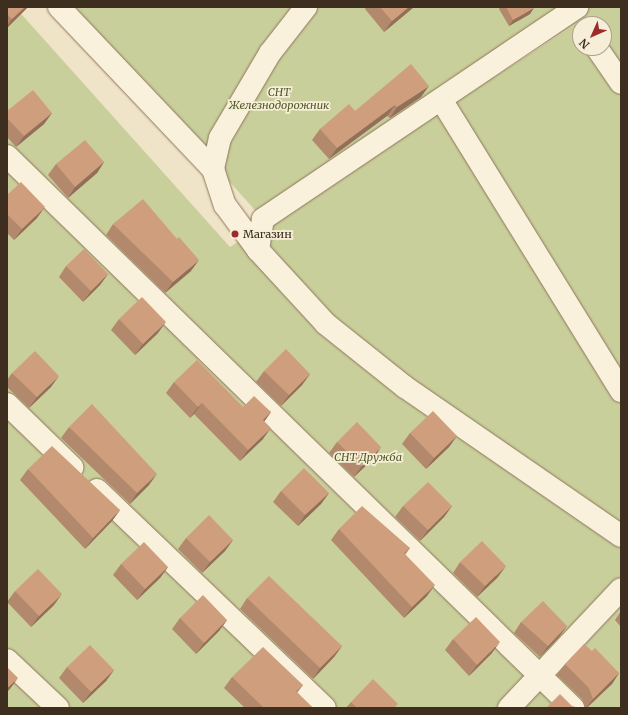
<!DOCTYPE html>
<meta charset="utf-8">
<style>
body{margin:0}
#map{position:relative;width:628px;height:715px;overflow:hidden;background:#f0e4c8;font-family:Merriweather,serif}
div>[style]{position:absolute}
.green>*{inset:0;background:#c9cf9b}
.roads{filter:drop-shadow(0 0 1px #8d765c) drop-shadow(0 0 1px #8d765c)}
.minor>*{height:22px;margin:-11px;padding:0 11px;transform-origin:11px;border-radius:11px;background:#faf1dc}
.wall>*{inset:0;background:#b2896c}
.shaded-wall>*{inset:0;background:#916f58}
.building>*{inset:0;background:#cf9f7d}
.dots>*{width:11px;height:11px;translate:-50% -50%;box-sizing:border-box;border:2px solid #f7eed8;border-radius:50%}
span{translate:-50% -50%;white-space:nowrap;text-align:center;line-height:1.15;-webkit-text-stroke:3.5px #f7eed8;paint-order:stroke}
.park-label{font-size:11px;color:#4d5a26;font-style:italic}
.poi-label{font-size:11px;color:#3d2e20}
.left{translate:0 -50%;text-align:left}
.frame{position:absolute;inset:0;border:8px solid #3d2e20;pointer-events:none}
.north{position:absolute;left:572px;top:16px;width:40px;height:40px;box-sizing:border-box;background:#f7eed8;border:1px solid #ada18e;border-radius:50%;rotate:225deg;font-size:11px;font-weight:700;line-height:16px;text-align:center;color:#3d2e20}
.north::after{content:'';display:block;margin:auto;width:14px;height:18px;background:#9e2a2b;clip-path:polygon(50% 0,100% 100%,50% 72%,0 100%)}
</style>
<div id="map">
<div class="green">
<div style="clip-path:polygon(evenodd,7px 7px,15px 7px,230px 247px,598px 10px,263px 219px,73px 7px,621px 7px,621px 708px,7px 708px,7px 7px,580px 24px,604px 24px,604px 48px,580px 48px,580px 24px)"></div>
</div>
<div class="roads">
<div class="minor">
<div style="left:59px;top:7px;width:224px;rotate:46.5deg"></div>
<div style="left:306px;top:7px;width:58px;rotate:128deg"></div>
<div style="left:270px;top:53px;width:99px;rotate:120.5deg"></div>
<div style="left:220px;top:138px;width:32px;rotate:103deg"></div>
<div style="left:213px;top:169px;width:38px;rotate:72deg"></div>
<div style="left:225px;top:205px;width:56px;rotate:53.7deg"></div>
<div style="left:258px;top:250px;width:100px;rotate:47.4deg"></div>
<div style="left:326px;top:324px;width:101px;rotate:38.6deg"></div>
<div style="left:405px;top:387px;width:262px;rotate:34.6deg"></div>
<div style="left:597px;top:48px;width:42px;rotate:55.6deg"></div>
<div style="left:442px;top:101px;width:341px;rotate:58.3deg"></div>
<div style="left:7px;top:156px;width:791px;rotate:44.28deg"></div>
<div style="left:258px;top:250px;width:31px;rotate:-81deg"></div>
<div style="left:263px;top:219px;width:379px;rotate:-34deg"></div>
<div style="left:7px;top:404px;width:91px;rotate:44.1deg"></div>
<div style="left:97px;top:490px;width:315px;rotate:43.7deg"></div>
<div style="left:7px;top:660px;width:70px;rotate:43.3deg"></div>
<div style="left:509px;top:708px;width:163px;rotate:-46.7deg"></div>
</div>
</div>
<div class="wall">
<div style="clip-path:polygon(7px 7px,28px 7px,7px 28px)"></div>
<div style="clip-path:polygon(366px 7px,414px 7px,384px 32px,365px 9px)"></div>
<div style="clip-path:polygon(500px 7px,533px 7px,530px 14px,509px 26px,499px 9px)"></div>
<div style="clip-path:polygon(421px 97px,390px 118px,387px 116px,329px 159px,312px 140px,320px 129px,355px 111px)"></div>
<div style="clip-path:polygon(7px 111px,52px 113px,44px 124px,16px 147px,7px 137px)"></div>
<div style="clip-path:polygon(104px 162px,97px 173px,68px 198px,48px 175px,56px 164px)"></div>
<div style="clip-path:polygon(7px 195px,37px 218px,14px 240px,7px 233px)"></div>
<div style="clip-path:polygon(113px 224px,191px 271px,165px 293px,106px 235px)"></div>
<div style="clip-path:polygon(66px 266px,108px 274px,100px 285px,83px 302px,59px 277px)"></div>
<div style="clip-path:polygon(119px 319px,158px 333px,135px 355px,111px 330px)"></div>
<div style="clip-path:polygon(264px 371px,310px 374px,302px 385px,281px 406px,256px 382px)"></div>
<div style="clip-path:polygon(12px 373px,51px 387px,29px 408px,7px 387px,7px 380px)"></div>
<div style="clip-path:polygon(174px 382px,243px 407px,271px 412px,264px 422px,263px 439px,240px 461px,194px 414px,190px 418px,166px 393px)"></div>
<div style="clip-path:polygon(69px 427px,149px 485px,130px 504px,61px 438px)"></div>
<div style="clip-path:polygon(410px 433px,457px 436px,449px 447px,426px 469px,402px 444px)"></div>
<div style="clip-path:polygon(337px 442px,374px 458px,354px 477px,329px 453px)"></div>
<div style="clip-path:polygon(28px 469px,120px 510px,112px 521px,85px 549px,20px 480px)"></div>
<div style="clip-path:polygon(281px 491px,329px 493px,321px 504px,298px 526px,273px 502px)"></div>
<div style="clip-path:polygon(403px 506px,452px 506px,444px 517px,420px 541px,395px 517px)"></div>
<div style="clip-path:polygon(339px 529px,410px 548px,405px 555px,427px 596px,404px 618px,331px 540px)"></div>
<div style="clip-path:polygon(186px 538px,233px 540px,225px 551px,202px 573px,178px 549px)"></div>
<div style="clip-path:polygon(460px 562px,498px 577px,477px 597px,453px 573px)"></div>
<div style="clip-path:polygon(121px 564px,168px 567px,160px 578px,137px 600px,113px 575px)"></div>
<div style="clip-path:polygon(15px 591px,54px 605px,31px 627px,7px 602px)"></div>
<div style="clip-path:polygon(247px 598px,342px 646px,334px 657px,313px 679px,240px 609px)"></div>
<div style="clip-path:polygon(621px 611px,621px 627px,615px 620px)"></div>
<div style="clip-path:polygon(180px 618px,227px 620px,219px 631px,196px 654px,172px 629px)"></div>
<div style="clip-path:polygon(521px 622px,567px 626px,559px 637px,540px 657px,514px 633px)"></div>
<div style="clip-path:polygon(453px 639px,492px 653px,469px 676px,445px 650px)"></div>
<div style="clip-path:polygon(592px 651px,619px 673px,612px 684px,587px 708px,585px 708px,582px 699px,557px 675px,565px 664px)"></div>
<div style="clip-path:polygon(67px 667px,114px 670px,106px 681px,83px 703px,59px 678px)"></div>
<div style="clip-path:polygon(232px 677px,303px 685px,297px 693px,313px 708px,245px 708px,224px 688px)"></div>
<div style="clip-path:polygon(351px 702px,395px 708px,346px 708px)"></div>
</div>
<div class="shaded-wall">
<div style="clip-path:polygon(25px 7px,28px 7px,7px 28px,7px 26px,12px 19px)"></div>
<div style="clip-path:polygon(409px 7px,414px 7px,384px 32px,392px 21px)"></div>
<div style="clip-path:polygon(534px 8px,530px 14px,509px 26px,513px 20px)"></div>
<div style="clip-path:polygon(429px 86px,421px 97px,390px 118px,397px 107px)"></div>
<div style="clip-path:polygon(395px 105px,387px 116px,329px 159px,337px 148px)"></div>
<div style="clip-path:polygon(52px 113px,44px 124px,16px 147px,24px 136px)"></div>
<div style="clip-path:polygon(104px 162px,97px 173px,68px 198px,75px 187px)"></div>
<div style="clip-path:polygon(45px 207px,37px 218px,14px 240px,22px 229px)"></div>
<div style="clip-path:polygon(199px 260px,191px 271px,165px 293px,173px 282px)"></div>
<div style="clip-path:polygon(108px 274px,100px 285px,83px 302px,91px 291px)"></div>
<div style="clip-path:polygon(166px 322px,158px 333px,135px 355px,143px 344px)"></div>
<div style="clip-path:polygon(310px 374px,302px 385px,281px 406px,289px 395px)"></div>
<div style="clip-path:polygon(59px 376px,51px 387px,29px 408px,37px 397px)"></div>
<div style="clip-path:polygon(202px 403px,194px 414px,190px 418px,198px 407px)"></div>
<div style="clip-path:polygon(271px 412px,263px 423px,263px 420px)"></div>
<div style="clip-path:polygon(271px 428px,263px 439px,240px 461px,248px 450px)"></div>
<div style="clip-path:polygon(457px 436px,449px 447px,426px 469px,434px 458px)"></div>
<div style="clip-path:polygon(381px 447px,374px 458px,354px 477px,362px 466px)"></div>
<div style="clip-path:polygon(157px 474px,149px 485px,130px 504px,137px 493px)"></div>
<div style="clip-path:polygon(329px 493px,321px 504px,298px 526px,305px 515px)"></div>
<div style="clip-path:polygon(452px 506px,444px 517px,420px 541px,428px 530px)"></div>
<div style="clip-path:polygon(120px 510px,112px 521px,85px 549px,93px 538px)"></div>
<div style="clip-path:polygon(233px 540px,225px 551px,202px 573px,210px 562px)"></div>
<div style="clip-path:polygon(506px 566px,498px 577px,477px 597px,485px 586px)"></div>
<div style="clip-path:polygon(168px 567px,160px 578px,137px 600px,145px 589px)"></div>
<div style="clip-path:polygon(435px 585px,427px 596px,404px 618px,412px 607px)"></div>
<div style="clip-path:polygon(62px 594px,54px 605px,31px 627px,39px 616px)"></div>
<div style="clip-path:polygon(227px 620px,219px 631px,196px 654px,204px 643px)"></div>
<div style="clip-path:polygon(567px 626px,559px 637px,540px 657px,548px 646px)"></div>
<div style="clip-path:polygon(500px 642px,492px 653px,469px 676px,477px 665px)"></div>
<div style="clip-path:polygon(342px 646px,334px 657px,313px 679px,320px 668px)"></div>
<div style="clip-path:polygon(114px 670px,106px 681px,83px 703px,91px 692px)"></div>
<div style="clip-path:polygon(619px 673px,612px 684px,586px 708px,593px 699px)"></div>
<div style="clip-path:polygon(18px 678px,10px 689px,7px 692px,7px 688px)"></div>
</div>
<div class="building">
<div style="clip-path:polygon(7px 7px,25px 7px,12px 19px,7px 14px)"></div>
<div style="clip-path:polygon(380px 7px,409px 7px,392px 21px)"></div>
<div style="clip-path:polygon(506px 7px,533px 7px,534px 8px,513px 20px)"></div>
<div style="clip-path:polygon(411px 64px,429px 86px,397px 107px,395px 105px,337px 148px,320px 129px,349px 104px,355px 111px)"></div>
<div style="clip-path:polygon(33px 90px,52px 113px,24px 136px,7px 118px,7px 111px)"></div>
<div style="clip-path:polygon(85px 140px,104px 162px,75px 187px,56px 164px)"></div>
<div style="clip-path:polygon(21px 182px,45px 207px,22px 229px,7px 214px,7px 195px)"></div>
<div style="clip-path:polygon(143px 199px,177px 239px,179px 237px,199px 260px,173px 282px,113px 224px)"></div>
<div style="clip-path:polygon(84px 249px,108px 274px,91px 291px,66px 266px)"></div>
<div style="clip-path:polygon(142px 297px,166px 322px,143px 344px,119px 319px)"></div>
<div style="clip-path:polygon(286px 349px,310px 374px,289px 395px,264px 371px)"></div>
<div style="clip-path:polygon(35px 351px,59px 376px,37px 397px,12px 373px)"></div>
<div style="clip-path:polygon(197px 360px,243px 407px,254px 396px,271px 412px,263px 420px,271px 428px,248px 450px,202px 403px,198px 407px,174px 382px)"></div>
<div style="clip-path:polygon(92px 404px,157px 474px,137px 493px,69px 427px)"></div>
<div style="clip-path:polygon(433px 411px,457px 436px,434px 458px,410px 433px)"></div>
<div style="clip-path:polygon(357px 422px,381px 447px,362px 466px,337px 442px)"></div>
<div style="clip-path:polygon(52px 446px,120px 510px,93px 538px,28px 469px)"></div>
<div style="clip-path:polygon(304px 468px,329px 493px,305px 515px,281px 491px)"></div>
<div style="clip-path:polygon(428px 482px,452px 506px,428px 530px,403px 506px)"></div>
<div style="clip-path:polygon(362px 506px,410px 548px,404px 553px,435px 585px,412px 607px,339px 529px)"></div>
<div style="clip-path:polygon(209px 515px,233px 540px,210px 562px,186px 538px)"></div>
<div style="clip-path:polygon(482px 541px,506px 566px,485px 586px,460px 562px)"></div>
<div style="clip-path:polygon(144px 542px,168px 567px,145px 589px,121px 564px)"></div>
<div style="clip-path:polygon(38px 569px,62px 594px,39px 616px,15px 591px)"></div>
<div style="clip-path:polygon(269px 576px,342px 646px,320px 668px,247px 598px)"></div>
<div style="clip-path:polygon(203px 595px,227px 620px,204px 643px,180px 618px)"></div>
<div style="clip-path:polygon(543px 601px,567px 626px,548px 646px,521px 622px)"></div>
<div style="clip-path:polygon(476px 617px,500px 642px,477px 665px,453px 639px)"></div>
<div style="clip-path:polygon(584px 644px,592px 651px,595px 648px,619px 673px,593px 699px,589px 688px,565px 664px)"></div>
<div style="clip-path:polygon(90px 645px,114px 670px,91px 692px,67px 667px)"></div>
<div style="clip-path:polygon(263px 647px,303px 685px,296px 691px,313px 708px,264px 708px,232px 677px)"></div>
<div style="clip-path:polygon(7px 667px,18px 678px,7px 688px)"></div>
<div style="clip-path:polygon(373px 679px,398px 704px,394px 708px,357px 708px,351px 702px)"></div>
<div style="clip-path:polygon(560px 694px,572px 706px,579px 708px,546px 708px)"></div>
</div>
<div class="dots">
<div style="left:235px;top:234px;background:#9e2a2b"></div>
</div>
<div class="park-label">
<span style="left:279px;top:99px">СНТ<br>Железнодорожник</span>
<span style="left:368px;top:457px">СНТ Дружба</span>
</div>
<div class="poi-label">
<span class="left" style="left:243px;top:234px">Магазин</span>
</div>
<div class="frame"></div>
<div class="north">N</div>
</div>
